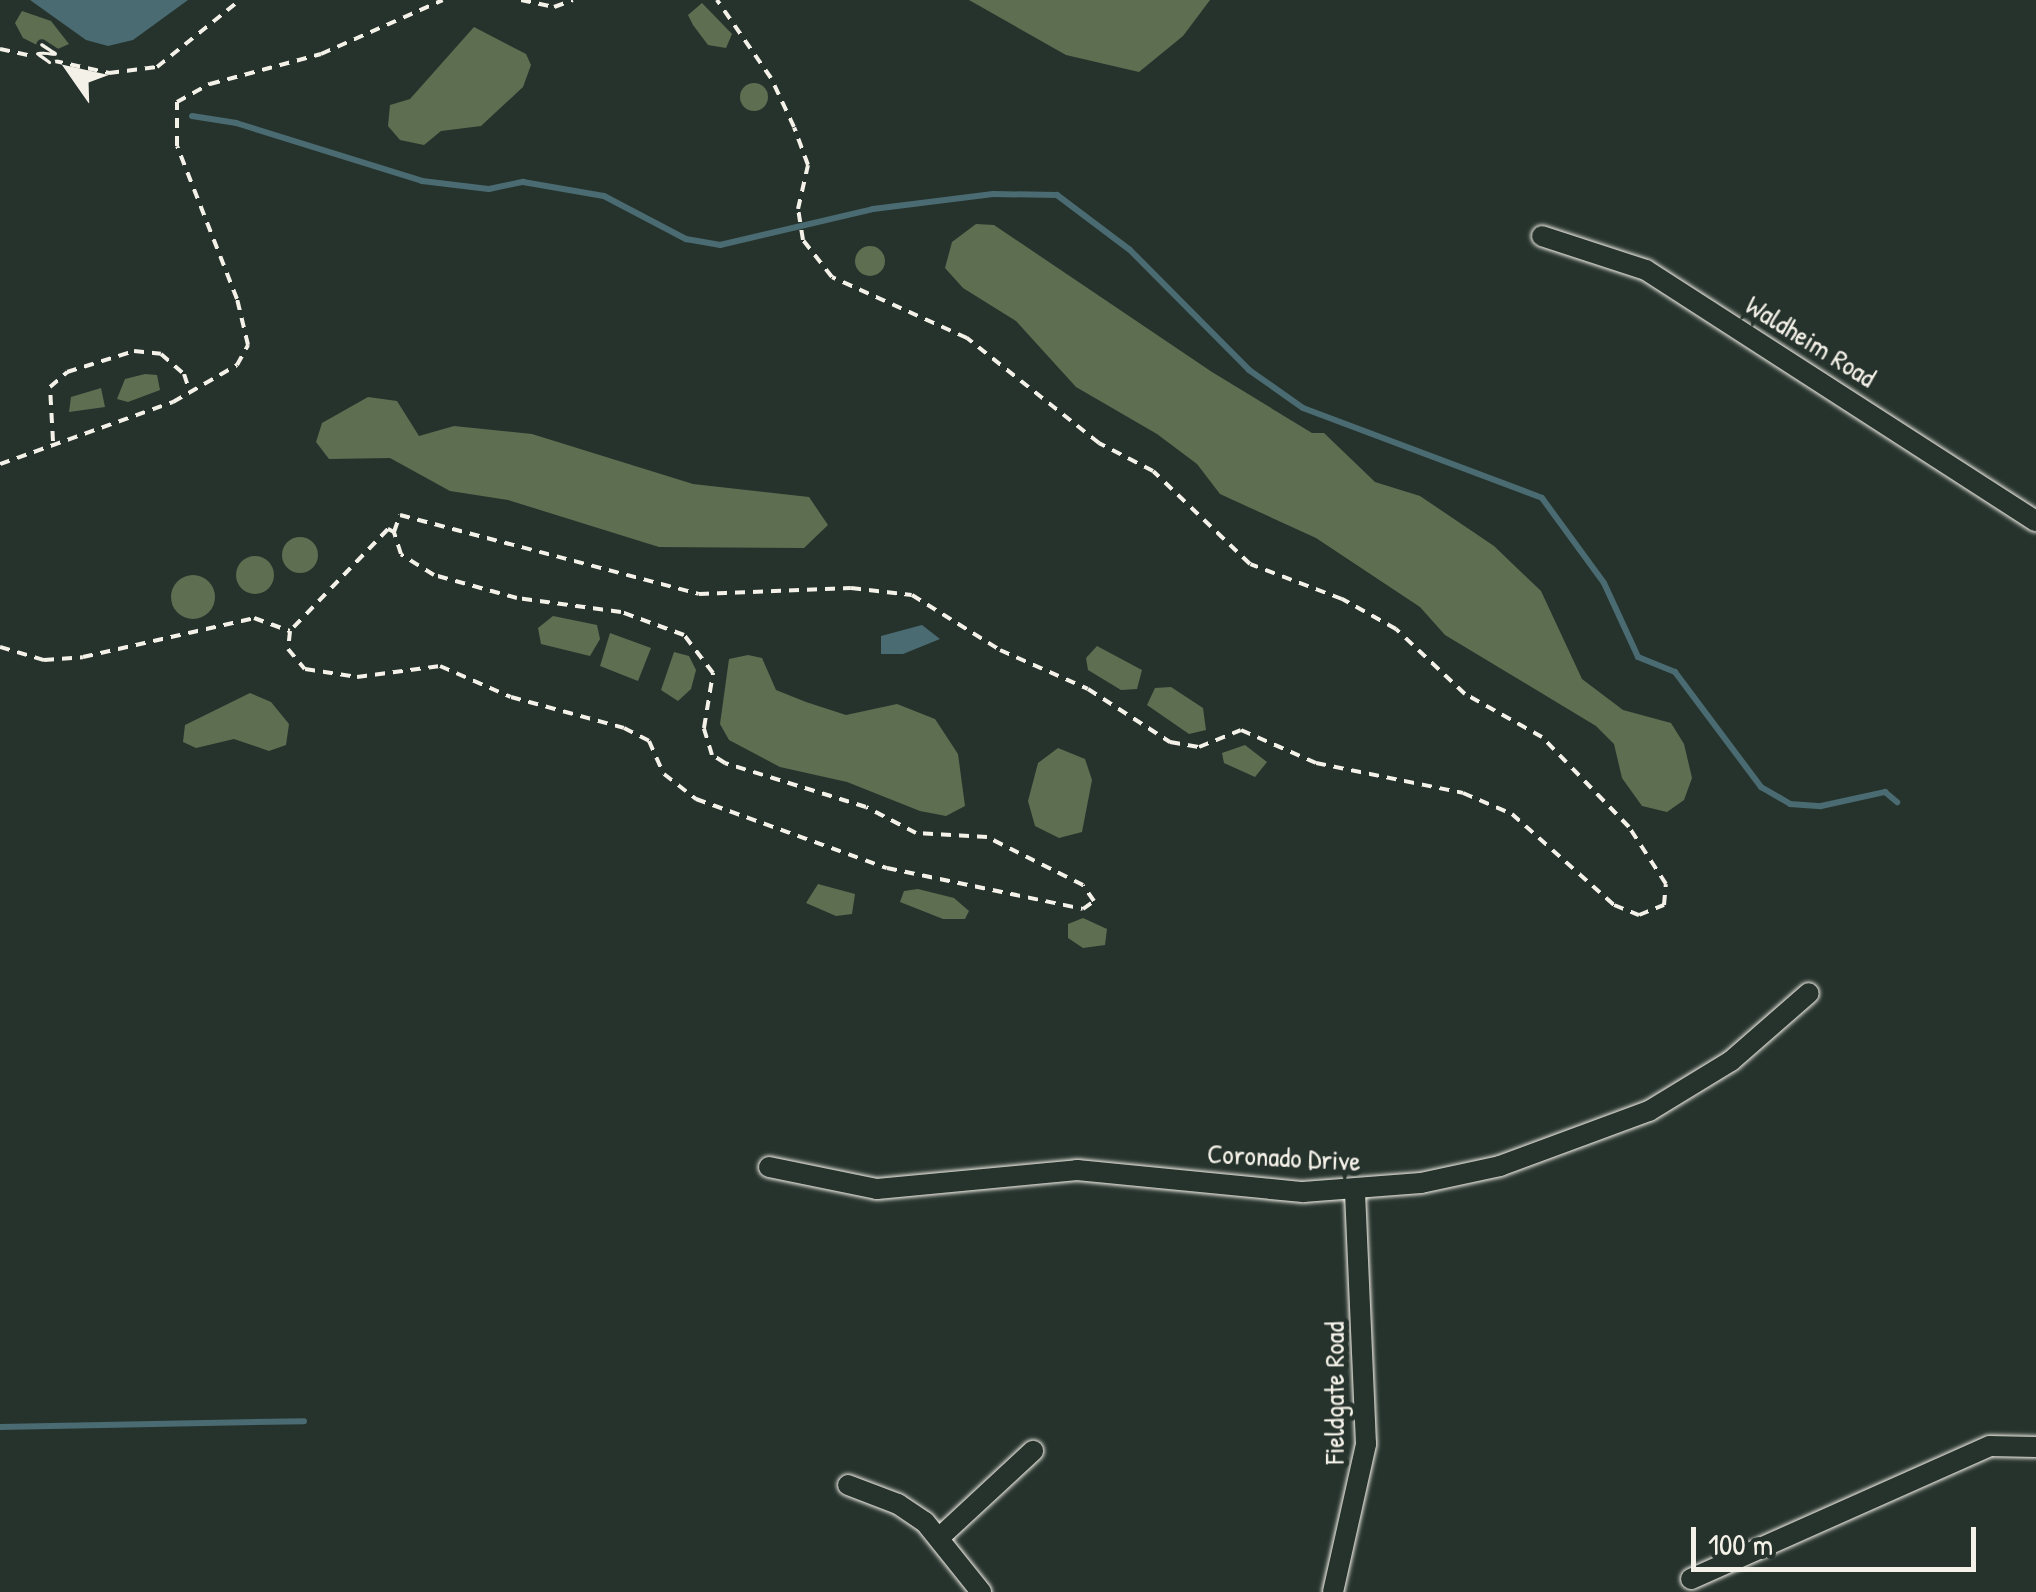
<!DOCTYPE html>
<style>
body{margin:0}
#map{position:relative;width:2036px;height:1592px;overflow:hidden;background:#26332d;font-family:"Patrick Hand",sans-serif}
div>[style]{position:absolute}
.green>*{inset:0;background:#5e6e51}
.round{border-radius:50%}
.water>*{inset:0;background:#4a6b71}
.stream>*{height:6px;margin:-3px;padding:0 3px;transform-origin:3px;border-radius:3px;background:#4a6b71}
.path>*{height:4px;margin-top:-2px;transform-origin:0;background:repeating-linear-gradient(90deg,#f4f1e8 0 10px,transparent 0 18px)}
.roads{filter:drop-shadow(0 0 2px #f4f1e8) drop-shadow(0 0 2px #f4f1e8)}
.street>*{height:20px;margin:-10px;padding:0 10px;transform-origin:10px;border-radius:10px;background:#26332d}
span{translate:-50% -50%;white-space:nowrap;text-align:center;line-height:1.15;-webkit-text-stroke:10px #26332d;paint-order:stroke}
.street-label{font-size:28px;color:#f4f1e8}
.north{position:absolute;left:20px;top:20px;width:100px;height:100px;-webkit-text-stroke:8px #26332d;paint-order:stroke;rotate:304deg;font-size:28px;font-weight:700;line-height:40px;text-align:center;color:#f4f1e8}
.north::after{content:'';display:block;margin:auto;width:35px;height:45px;background:#f4f1e8;clip-path:polygon(50% 0,100% 100%,50% 72%,0 100%)}
.scale{position:absolute;left:1691px;top:1527px;width:285px;height:45px;box-sizing:border-box;border:5px solid #f4f1e8;border-top:0;padding-left:12px;font-size:30px;line-height:35px;white-space:nowrap;color:#f4f1e8;-webkit-text-stroke:8px #26332d;paint-order:stroke}
</style>
<div id="map">
<div class="green">
<div style="clip-path:polygon(969px 0,1210px 0,1183px 36px,1139px 72px,1066px 55px)"></div>
<div style="clip-path:polygon(702px 3px,732px 34px,726px 48px,708px 45px,693px 25px,688px 15px)"></div>
<div style="clip-path:polygon(22px 11px,51px 21px,69px 44px,51px 52px,23px 38px,15px 23px)"></div>
<div style="clip-path:polygon(474px 27px,526px 54px,531px 65px,523px 87px,481px 126px,441px 131px,424px 145px,400px 140px,388px 126px,390px 105px,410px 99px)"></div>
<div class="round" style="left:740px;top:83px;width:28px;height:28px"></div>
<div style="clip-path:polygon(976px 224px,994px 225px,1212px 372px,1312px 433px,1324px 433px,1375px 482px,1420px 496px,1494px 546px,1541px 591px,1582px 679px,1623px 710px,1671px 723px,1684px 744px,1692px 778px,1684px 800px,1667px 812px,1642px 806px,1622px 778px,1614px 744px,1596px 726px,1445px 635px,1420px 607px,1316px 538px,1220px 494px,1197px 464px,1157px 434px,1076px 387px,1016px 321px,963px 288px,945px 268px,952px 242px)"></div>
<div class="round" style="left:855px;top:246px;width:30px;height:30px"></div>
<div style="clip-path:polygon(145px 374px,157px 375px,160px 390px,128px 402px,117px 399px,125px 379px)"></div>
<div style="clip-path:polygon(101px 388px,105px 407px,69px 412px,71px 397px)"></div>
<div style="clip-path:polygon(368px 397px,397px 401px,419px 436px,454px 426px,532px 434px,693px 484px,809px 497px,828px 525px,804px 548px,659px 547px,508px 500px,450px 491px,390px 458px,329px 459px,316px 442px,322px 423px)"></div>
<div class="round" style="left:282px;top:537px;width:36px;height:36px"></div>
<div class="round" style="left:236px;top:556px;width:38px;height:38px"></div>
<div class="round" style="left:171px;top:575px;width:44px;height:44px"></div>
<div style="clip-path:polygon(553px 616px,597px 625px,600px 639px,590px 656px,541px 644px,538px 628px)"></div>
<div style="clip-path:polygon(610px 633px,651px 648px,638px 681px,600px 666px)"></div>
<div style="clip-path:polygon(1097px 646px,1142px 670px,1137px 689px,1121px 690px,1088px 670px,1086px 658px)"></div>
<div style="clip-path:polygon(674px 652px,689px 656px,696px 670px,691px 689px,678px 701px,661px 690px)"></div>
<div style="clip-path:polygon(748px 655px,762px 658px,776px 690px,806px 702px,846px 715px,897px 704px,935px 719px,958px 754px,965px 806px,946px 816px,920px 811px,847px 782px,780px 767px,729px 740px,720px 724px,729px 659px)"></div>
<div style="clip-path:polygon(1171px 687px,1203px 708px,1206px 730px,1189px 734px,1147px 705px,1155px 688px)"></div>
<div style="clip-path:polygon(250px 693px,271px 702px,289px 724px,286px 745px,269px 751px,234px 739px,196px 748px,183px 742px,185px 725px)"></div>
<div style="clip-path:polygon(1245px 745px,1267px 762px,1255px 777px,1224px 763px,1222px 753px)"></div>
<div style="clip-path:polygon(1058px 748px,1085px 759px,1092px 780px,1082px 832px,1059px 838px,1035px 826px,1028px 801px,1038px 763px)"></div>
<div style="clip-path:polygon(818px 884px,855px 894px,852px 914px,836px 916px,806px 903px)"></div>
<div style="clip-path:polygon(918px 889px,954px 898px,969px 911px,965px 919px,943px 919px,900px 902px,904px 891px)"></div>
<div style="clip-path:polygon(1083px 918px,1107px 929px,1105px 945px,1083px 948px,1068px 938px,1068px 924px)"></div>
</div>
<div class="water">
<div style="clip-path:polygon(30px 0,188px 0,133px 40px,108px 46px,86px 40px)"></div>
<div style="clip-path:polygon(922px 625px,940px 639px,903px 654px,881px 654px,881px 636px)"></div>
</div>
<div class="stream">
<div style="left:192px;top:116px;width:45px;rotate:9deg"></div>
<div style="left:236px;top:123px;width:195px;rotate:17.3deg"></div>
<div style="left:422px;top:181px;width:67px;rotate:6.8deg"></div>
<div style="left:489px;top:189px;width:35px;rotate:-12deg"></div>
<div style="left:523px;top:182px;width:82px;rotate:9.8deg"></div>
<div style="left:604px;top:196px;width:93px;rotate:27.7deg"></div>
<div style="left:686px;top:239px;width:35px;rotate:10deg"></div>
<div style="left:720px;top:245px;width:157px;rotate:-13.2deg"></div>
<div style="left:873px;top:209px;width:121px;rotate:-7.1deg"></div>
<div style="left:993px;top:194px;width:64px;rotate:0.9deg"></div>
<div style="left:1057px;top:195px;width:91px;rotate:37deg"></div>
<div style="left:1130px;top:250px;width:169px;rotate:45.2deg"></div>
<div style="left:1249px;top:370px;width:66px;rotate:35.1deg"></div>
<div style="left:1303px;top:408px;width:255px;rotate:20.6deg"></div>
<div style="left:1542px;top:498px;width:105px;rotate:53.9deg"></div>
<div style="left:1604px;top:583px;width:81px;rotate:65.3deg"></div>
<div style="left:1638px;top:657px;width:40px;rotate:22deg"></div>
<div style="left:1675px;top:672px;width:144px;rotate:53.2deg"></div>
<div style="left:1761px;top:787px;width:34px;rotate:30deg"></div>
<div style="left:1790px;top:804px;width:31px;rotate:4deg"></div>
<div style="left:1821px;top:806px;width:66px;rotate:-12.3deg"></div>
<div style="left:1885px;top:792px;width:16px;rotate:40deg"></div>
<div style="left:0;top:1427px;width:304px;rotate:-1.1deg"></div>
</div>
<div class="path">
<div style="left:521px;top:0;width:34px;rotate:12deg"></div>
<div style="left:554px;top:7px;width:20px;rotate:-20deg"></div>
<div style="left:0;top:49px;width:112px;rotate:12.4deg"></div>
<div style="left:109px;top:73px;width:48px;rotate:-7.1deg"></div>
<div style="left:157px;top:67px;width:107px;rotate:-38.9deg"></div>
<div style="left:53px;top:441px;width:54px;rotate:-93.2deg"></div>
<div style="left:50px;top:387px;width:23px;rotate:-41deg"></div>
<div style="left:67px;top:372px;width:70px;rotate:-17.4deg"></div>
<div style="left:134px;top:351px;width:27px;rotate:6deg"></div>
<div style="left:161px;top:354px;width:30px;rotate:41deg"></div>
<div style="left:184px;top:374px;width:16px;rotate:72deg"></div>
<div style="left:0;top:464px;width:184px;rotate:-19.7deg"></div>
<div style="left:173px;top:402px;width:74px;rotate:-30deg"></div>
<div style="left:237px;top:365px;width:23px;rotate:-61deg"></div>
<div style="left:248px;top:345px;width:47px;rotate:-103.4deg"></div>
<div style="left:237px;top:299px;width:164px;rotate:-111.4deg"></div>
<div style="left:177px;top:146px;width:44px;rotate:-90deg"></div>
<div style="left:177px;top:102px;width:38px;rotate:-29deg"></div>
<div style="left:210px;top:84px;width:115px;rotate:-15.1deg"></div>
<div style="left:321px;top:54px;width:133px;rotate:-23.9deg"></div>
<div style="left:394px;top:532px;width:7px;rotate:-153deg"></div>
<div style="left:388px;top:529px;width:141px;rotate:133.9deg"></div>
<div style="left:290px;top:631px;width:18px;rotate:96deg"></div>
<div style="left:288px;top:649px;width:26px;rotate:50deg"></div>
<div style="left:305px;top:669px;width:53px;rotate:8.7deg"></div>
<div style="left:357px;top:677px;width:84px;rotate:-7.5deg"></div>
<div style="left:440px;top:666px;width:77px;rotate:23.6deg"></div>
<div style="left:511px;top:697px;width:117px;rotate:15.3deg"></div>
<div style="left:624px;top:728px;width:28px;rotate:27deg"></div>
<div style="left:649px;top:741px;width:36px;rotate:66deg"></div>
<div style="left:664px;top:774px;width:41px;rotate:38deg"></div>
<div style="left:696px;top:799px;width:203px;rotate:19.9deg"></div>
<div style="left:887px;top:868px;width:200px;rotate:11.8deg"></div>
<div style="left:1083px;top:909px;width:14px;rotate:-36deg"></div>
<div style="left:1094px;top:901px;width:19px;rotate:-125deg"></div>
<div style="left:1083px;top:885px;width:107px;rotate:-153.4deg"></div>
<div style="left:987px;top:837px;width:71px;rotate:-176.8deg"></div>
<div style="left:916px;top:833px;width:56px;rotate:-152.5deg"></div>
<div style="left:866px;top:807px;width:148px;rotate:-162.7deg"></div>
<div style="left:725px;top:763px;width:15px;rotate:-148deg"></div>
<div style="left:712px;top:755px;width:28px;rotate:-107deg"></div>
<div style="left:704px;top:728px;width:56px;rotate:-80.7deg"></div>
<div style="left:713px;top:673px;width:48px;rotate:-127.3deg"></div>
<div style="left:684px;top:635px;width:67px;rotate:-159.9deg"></div>
<div style="left:621px;top:612px;width:105px;rotate:-172.3deg"></div>
<div style="left:517px;top:598px;width:86px;rotate:-164.5deg"></div>
<div style="left:434px;top:575px;width:39px;rotate:-148deg"></div>
<div style="left:401px;top:554px;width:23px;rotate:-108deg"></div>
<div style="left:394px;top:532px;width:18px;rotate:-71deg"></div>
<div style="left:400px;top:515px;width:309px;rotate:14.8deg"></div>
<div style="left:699px;top:594px;width:152px;rotate:-2.3deg"></div>
<div style="left:851px;top:588px;width:61px;rotate:6.5deg"></div>
<div style="left:912px;top:595px;width:104px;rotate:32deg"></div>
<div style="left:1000px;top:650px;width:96px;rotate:23.9deg"></div>
<div style="left:1088px;top:689px;width:98px;rotate:32.9deg"></div>
<div style="left:1170px;top:742px;width:29px;rotate:10deg"></div>
<div style="left:1199px;top:747px;width:45px;rotate:-22deg"></div>
<div style="left:1241px;top:730px;width:82px;rotate:23.7deg"></div>
<div style="left:1316px;top:763px;width:150px;rotate:11.5deg"></div>
<div style="left:1463px;top:793px;width:53px;rotate:23.2deg"></div>
<div style="left:1512px;top:814px;width:137px;rotate:41.7deg"></div>
<div style="left:1614px;top:905px;width:27px;rotate:22deg"></div>
<div style="left:1639px;top:915px;width:27px;rotate:-22deg"></div>
<div style="left:1664px;top:905px;width:21px;rotate:-85deg"></div>
<div style="left:1666px;top:884px;width:68px;rotate:-123deg"></div>
<div style="left:1629px;top:827px;width:125px;rotate:-134deg"></div>
<div style="left:1542px;top:737px;width:88px;rotate:-150.8deg"></div>
<div style="left:1465px;top:694px;width:95px;rotate:-136.7deg"></div>
<div style="left:1396px;top:629px;width:62px;rotate:-150.9deg"></div>
<div style="left:1342px;top:599px;width:98px;rotate:-159.2deg"></div>
<div style="left:1250px;top:564px;width:134px;rotate:-136.2deg"></div>
<div style="left:1153px;top:471px;width:61px;rotate:-152.6deg"></div>
<div style="left:1099px;top:443px;width:169px;rotate:-141.5deg"></div>
<div style="left:967px;top:338px;width:148px;rotate:-155.7deg"></div>
<div style="left:832px;top:277px;width:47px;rotate:-128.1deg"></div>
<div style="left:803px;top:240px;width:31px;rotate:-99deg"></div>
<div style="left:798px;top:209px;width:45px;rotate:-77.2deg"></div>
<div style="left:808px;top:165px;width:40px;rotate:-110.2deg"></div>
<div style="left:794px;top:127px;width:54px;rotate:-115.1deg"></div>
<div style="left:771px;top:78px;width:95px;rotate:-124.7deg"></div>
<div style="left:0;top:647px;width:46px;rotate:16.5deg"></div>
<div style="left:44px;top:660px;width:39px;rotate:-4deg"></div>
<div style="left:83px;top:657px;width:175px;rotate:-12.8deg"></div>
<div style="left:254px;top:618px;width:38px;rotate:20deg"></div>
</div>
<div class="roads">
<div class="street">
<div style="left:1542px;top:236px;width:109px;rotate:18.1deg"></div>
<div style="left:1646px;top:270px;width:464px;rotate:32.8deg"></div>
<div style="left:769px;top:1167px;width:110px;rotate:11.5deg"></div>
<div style="left:877px;top:1189px;width:201px;rotate:-5.4deg"></div>
<div style="left:1077px;top:1170px;width:227px;rotate:5.6deg"></div>
<div style="left:1303px;top:1192px;width:118px;rotate:-4.4deg"></div>
<div style="left:1421px;top:1183px;width:81px;rotate:-12.1deg"></div>
<div style="left:1500px;top:1166px;width:159px;rotate:-20.3deg"></div>
<div style="left:1649px;top:1111px;width:96px;rotate:-31.4deg"></div>
<div style="left:1731px;top:1061px;width:103px;rotate:-41.1deg"></div>
<div style="left:848px;top:1485px;width:53px;rotate:20.8deg"></div>
<div style="left:898px;top:1504px;width:32px;rotate:34deg"></div>
<div style="left:925px;top:1522px;width:90px;rotate:51.3deg"></div>
<div style="left:940px;top:1537px;width:127px;rotate:-42.8deg"></div>
<div style="left:1691px;top:1579px;width:327px;rotate:-24deg"></div>
<div style="left:1990px;top:1446px;width:46px;rotate:1.2deg"></div>
<div style="left:1333px;top:1592px;width:152px;rotate:-77.4deg"></div>
<div style="left:1366px;top:1444px;width:253px;rotate:-92.5deg"></div>
</div>
</div>
<div class="street-label">
<span style="left:1811px;top:341px;rotate:32deg">Waldheim Road</span>
<span style="left:1284px;top:1157px;rotate:3deg">Coronado Drive</span>
<span style="left:1334px;top:1393px;rotate:-90deg">Fieldgate Road</span>
</div>
<div class="north">N</div>
<div class="scale">100 m</div>
</div>
